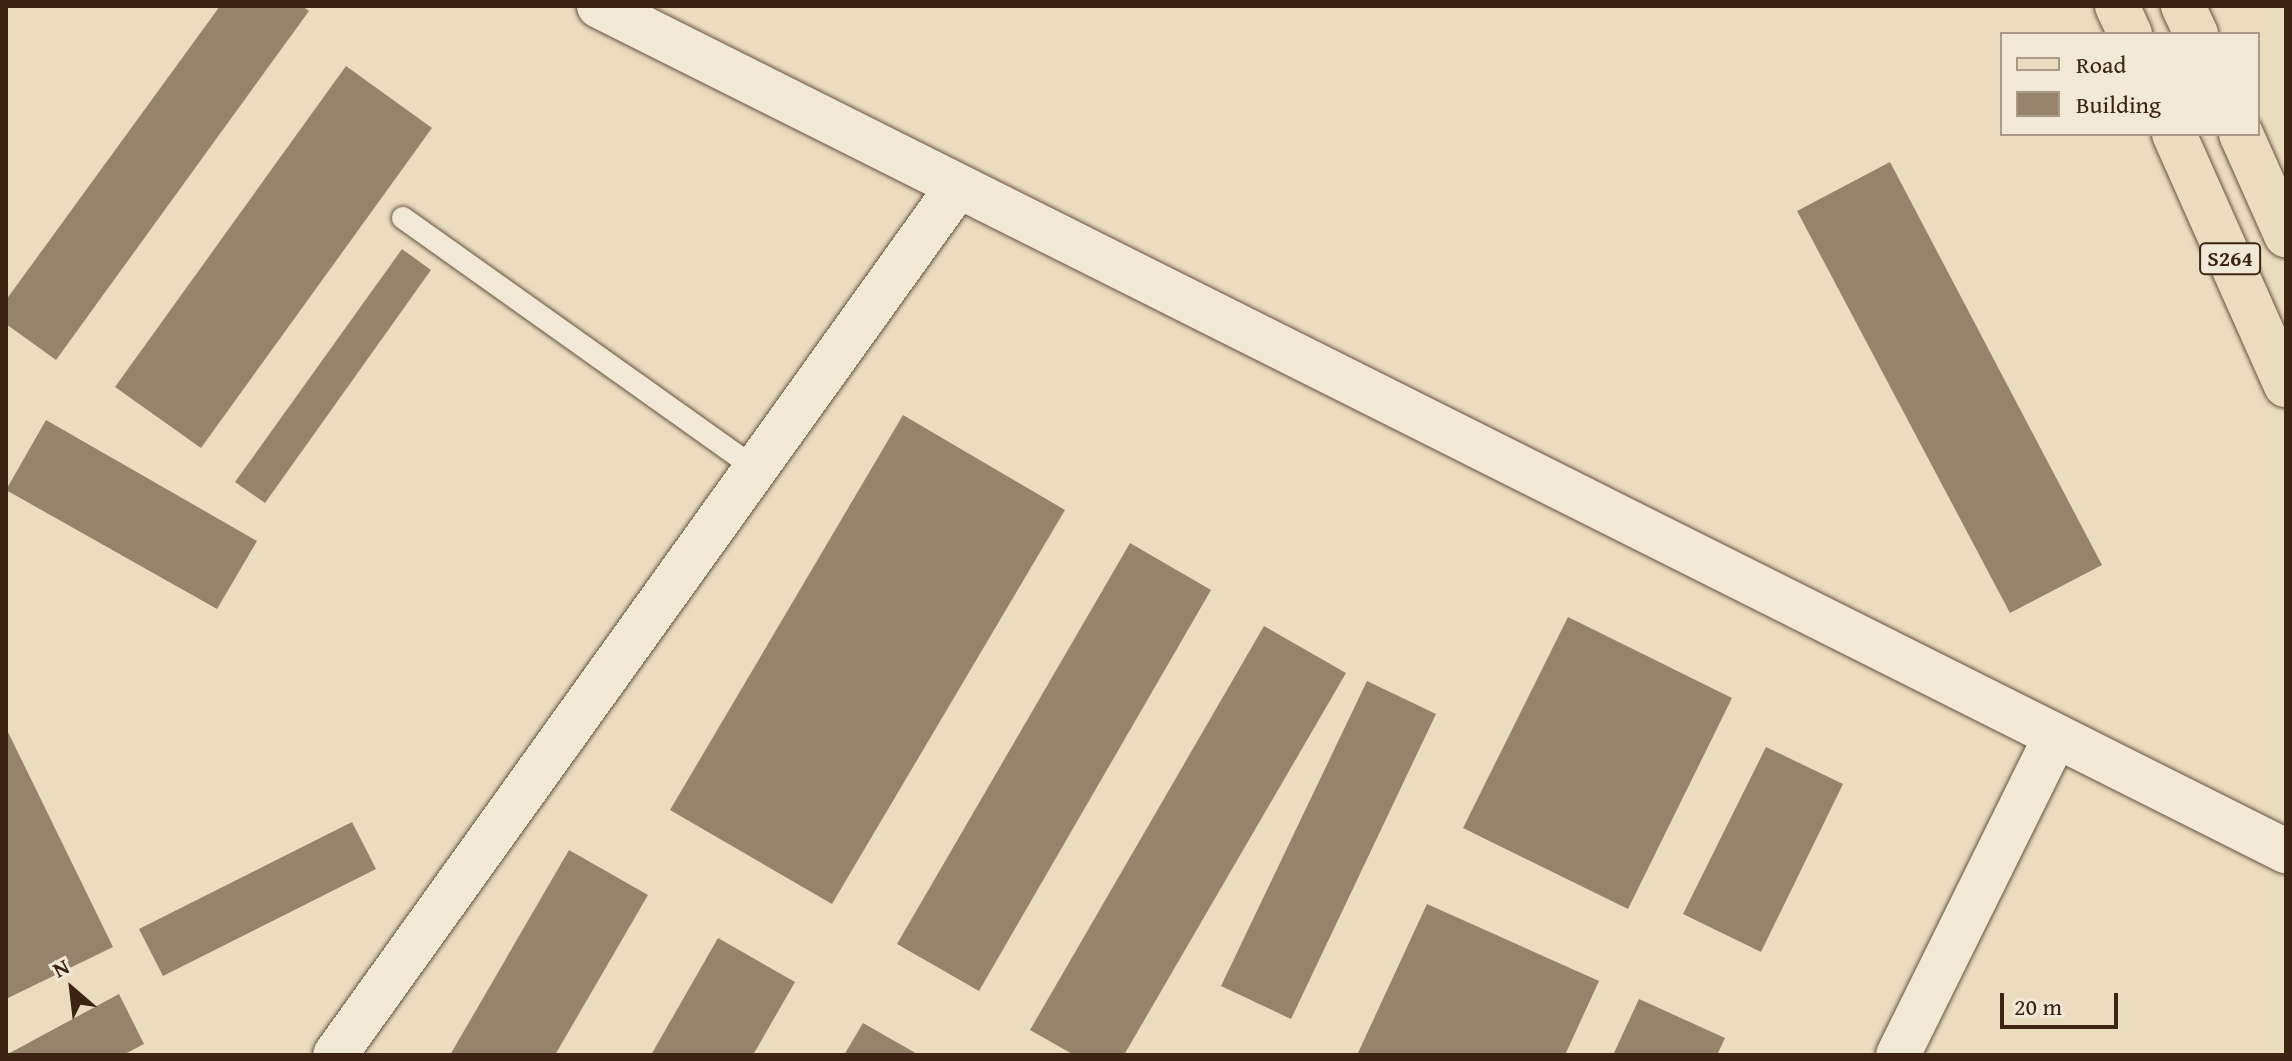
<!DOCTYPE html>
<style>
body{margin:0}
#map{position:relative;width:2292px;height:1061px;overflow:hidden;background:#ebdcc0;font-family:"Gentium Book Plus",serif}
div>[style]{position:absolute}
.building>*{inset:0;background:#97836c}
.roads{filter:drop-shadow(0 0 2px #68513e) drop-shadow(0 0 2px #68513e)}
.service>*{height:22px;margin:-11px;padding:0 11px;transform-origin:11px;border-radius:11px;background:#f2e8d6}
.minor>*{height:44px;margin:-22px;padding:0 22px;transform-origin:22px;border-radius:22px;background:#f2e8d6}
.primary>*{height:44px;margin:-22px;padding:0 22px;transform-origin:22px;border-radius:22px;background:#ebdcc0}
span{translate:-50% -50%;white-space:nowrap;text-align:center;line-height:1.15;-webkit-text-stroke:7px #f2e8d6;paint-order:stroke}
.shield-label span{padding:2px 6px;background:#f2e8d6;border:2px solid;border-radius:6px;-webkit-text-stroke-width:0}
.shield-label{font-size:22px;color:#3d2312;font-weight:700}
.frame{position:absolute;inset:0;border:8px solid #3d2312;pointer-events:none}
.legend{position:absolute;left:2000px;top:32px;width:260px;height:104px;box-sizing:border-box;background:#f2e8d6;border:2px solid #a98;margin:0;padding:10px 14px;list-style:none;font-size:24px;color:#3d2312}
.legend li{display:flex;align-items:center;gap:16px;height:40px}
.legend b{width:40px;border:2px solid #a98}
.north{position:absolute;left:32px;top:949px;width:80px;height:80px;-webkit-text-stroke:6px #f2e8d6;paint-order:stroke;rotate:332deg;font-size:22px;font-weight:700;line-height:32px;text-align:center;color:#3d2312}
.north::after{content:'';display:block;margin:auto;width:28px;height:36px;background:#3d2312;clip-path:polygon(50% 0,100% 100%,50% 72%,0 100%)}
.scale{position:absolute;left:2000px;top:993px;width:118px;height:36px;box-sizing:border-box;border:4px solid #3d2312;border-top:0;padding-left:10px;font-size:24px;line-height:28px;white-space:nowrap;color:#3d2312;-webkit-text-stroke:6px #f2e8d6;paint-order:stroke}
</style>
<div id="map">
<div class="building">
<div style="clip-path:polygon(220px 6px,302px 6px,309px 11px,56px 360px,6px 324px,6px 300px)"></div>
<div style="clip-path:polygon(346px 66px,432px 128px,201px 448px,115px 387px)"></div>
<div style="clip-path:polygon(1890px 162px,2102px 565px,2010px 613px,1797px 211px)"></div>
<div style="clip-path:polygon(402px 249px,431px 270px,265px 503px,235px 482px)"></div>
<div style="clip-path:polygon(903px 415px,1065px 510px,832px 904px,670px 810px)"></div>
<div style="clip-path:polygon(46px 420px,257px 541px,217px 609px,6px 490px)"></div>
<div style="clip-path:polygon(1130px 543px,1211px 590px,979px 991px,897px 944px)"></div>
<div style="clip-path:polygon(1568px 617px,1732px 698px,1628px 909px,1463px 828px)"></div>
<div style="clip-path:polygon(1264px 626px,1346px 673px,1124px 1055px,1074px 1055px,1030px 1030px)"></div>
<div style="clip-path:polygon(1367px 681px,1436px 714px,1291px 1019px,1221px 986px)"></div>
<div style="clip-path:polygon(6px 728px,113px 947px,6px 999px)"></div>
<div style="clip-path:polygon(1766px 747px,1843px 784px,1761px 952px,1683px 914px)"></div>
<div style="clip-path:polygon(352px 822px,376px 869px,163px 976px,139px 929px)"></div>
<div style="clip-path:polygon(569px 850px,648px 895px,555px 1055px,450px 1055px)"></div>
<div style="clip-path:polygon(1427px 904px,1599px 981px,1565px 1055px,1357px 1055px)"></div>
<div style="clip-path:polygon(718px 938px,795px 982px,753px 1055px,651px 1055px)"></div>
<div style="clip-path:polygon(119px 994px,144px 1044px,123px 1055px,6px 1055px)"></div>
<div style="clip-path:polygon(1639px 999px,1725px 1038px,1717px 1055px,1613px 1055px)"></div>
<div style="clip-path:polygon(863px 1023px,919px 1055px,844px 1055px)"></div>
</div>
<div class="roads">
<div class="service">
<div style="left:403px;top:218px;width:433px;rotate:35.4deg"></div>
</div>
<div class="minor">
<div style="left:599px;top:6px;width:1887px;rotate:26.61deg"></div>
<div style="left:335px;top:1055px;width:1069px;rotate:-54.36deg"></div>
<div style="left:1898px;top:1055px;width:356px;rotate:-63.7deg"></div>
</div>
<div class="primary">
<div style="left:2117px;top:6px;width:31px;rotate:65deg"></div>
<div style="left:2183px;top:6px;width:31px;rotate:65deg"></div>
<div style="left:2174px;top:134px;width:275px;rotate:66deg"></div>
<div style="left:2241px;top:134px;width:111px;rotate:66deg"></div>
</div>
</div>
<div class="shield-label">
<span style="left:2230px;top:259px">S264</span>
</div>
<div class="frame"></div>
<ul class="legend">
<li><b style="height:10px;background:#ebdcc0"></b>Road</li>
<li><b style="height:22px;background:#97836c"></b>Building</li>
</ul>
<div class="north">N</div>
<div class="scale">20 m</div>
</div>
